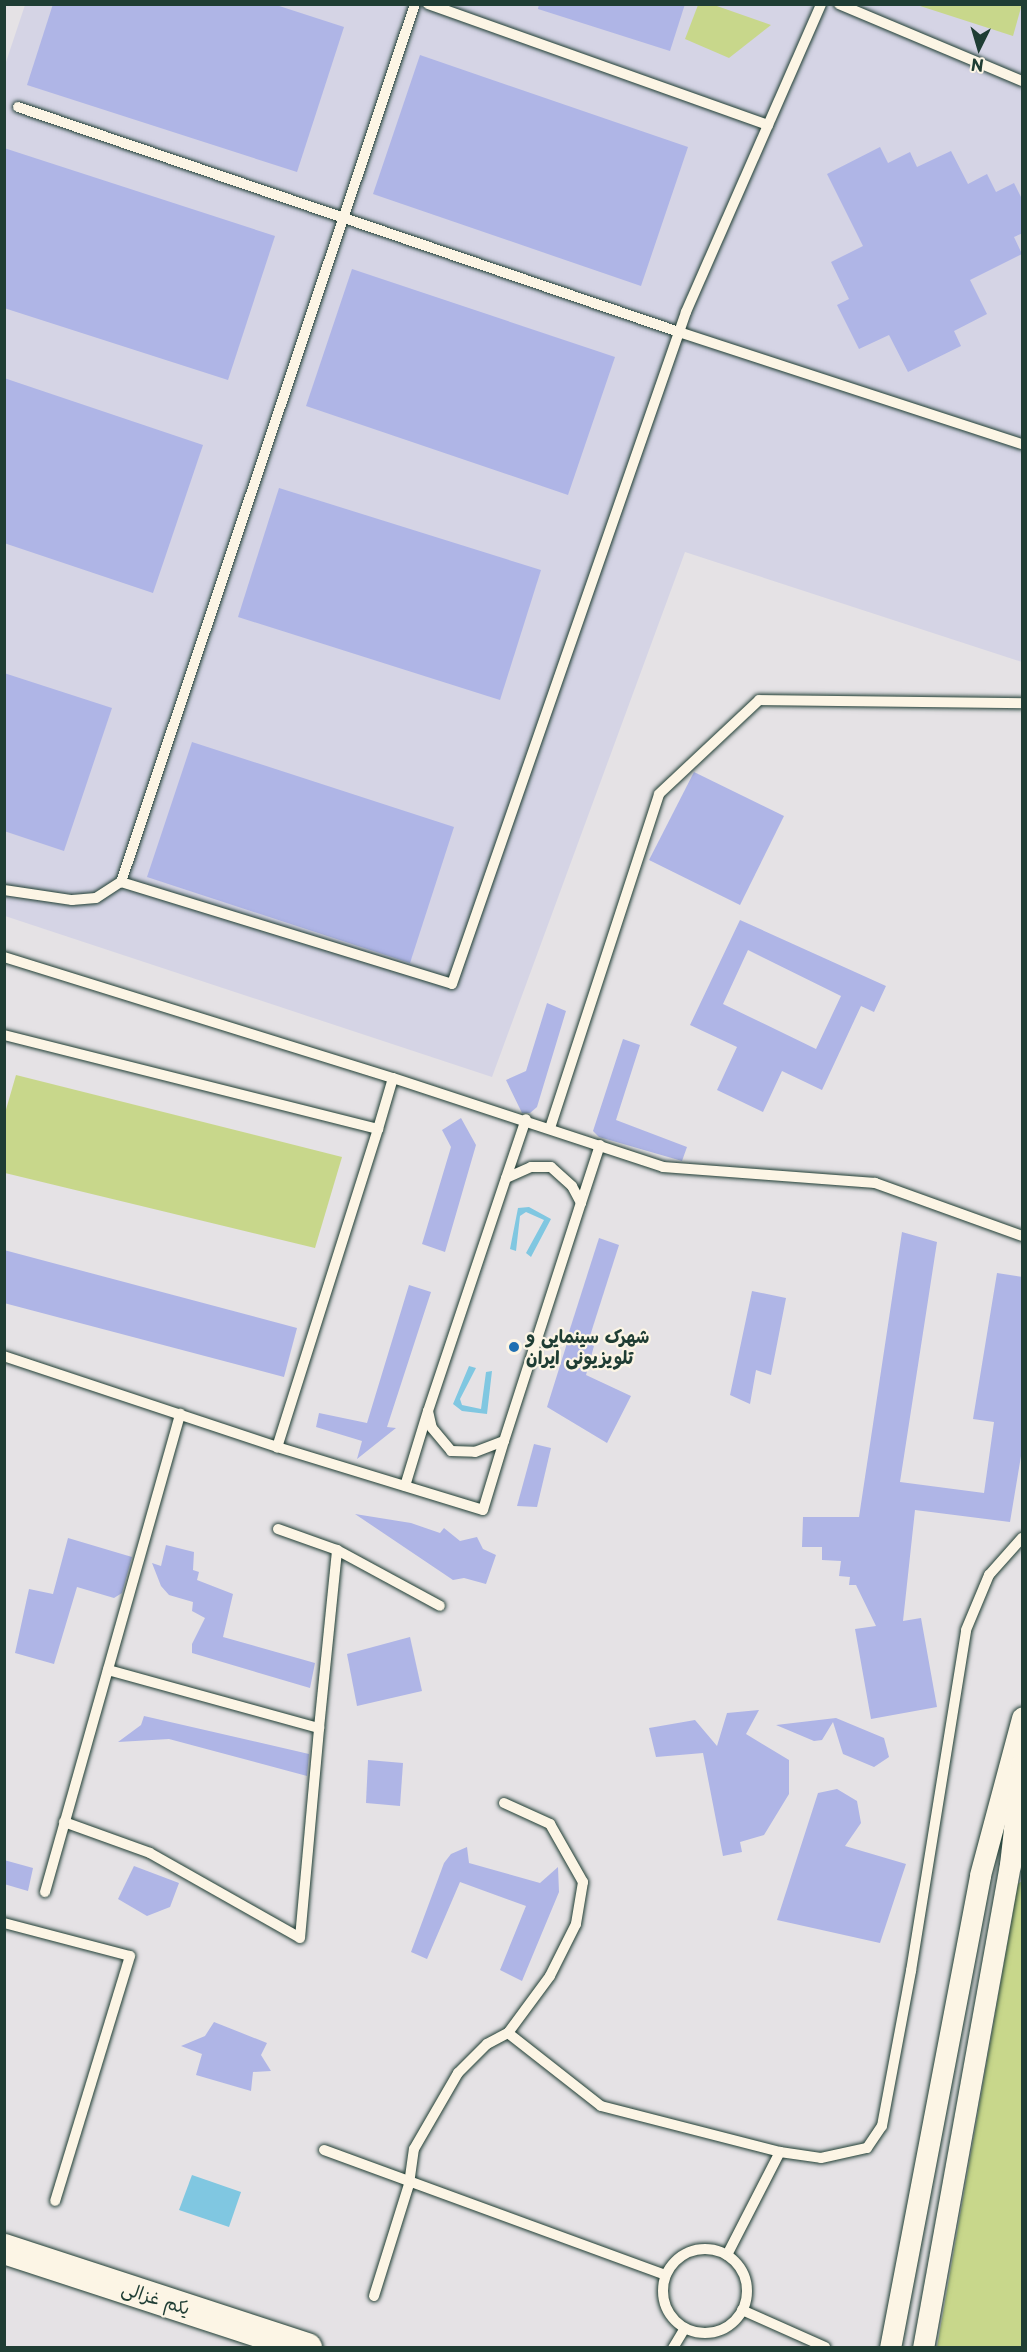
<!DOCTYPE html>
<meta charset="utf-8">
<style>
body{margin:0}
#map{position:relative;width:1027px;height:2352px;overflow:hidden;background:#e5e2e5;font-family:"Playpen Sans","Playpen Sans Arabic",sans-serif}
div>[style]{position:absolute}
.built>*{inset:0;background:#d5d4e5}
.green>*{inset:0;background:#c8d78b}
.water>*{inset:0;background:#80c7e1}
.building>*{inset:0;background:#afb5e6}
.roads{filter:drop-shadow(0 0 2px #1f3d34) drop-shadow(0 0 2px #1f3d34)}
.lane>*{height:10px;margin:-5px;padding:0 5px;transform-origin:5px;border-radius:5px;background:#fcf5e5}
.lane>.ring{margin:-5px;padding:0;box-sizing:content-box;background:none;border:10px solid #fcf5e5;border-radius:50%}
.street>*{height:21px;margin:-10.5px;padding:0 10.5px;transform-origin:10.5px;border-radius:10.5px;background:#fcf5e5}
.secondary>*{height:30px;margin:-15px;padding:0 15px;transform-origin:15px;border-radius:15px;background:#fcf5e5}
.dots>*{width:16px;height:16px;translate:-50% -50%;box-sizing:border-box;border:3px solid #fcf5e5;border-radius:50%}
span{translate:-50% -50%;white-space:nowrap;text-align:center;line-height:1.15;-webkit-text-stroke:4.5px #fcf5e5;paint-order:stroke}
.poi-label{font-size:18px;color:#1f3d34;font-weight:700}
.left{translate:0 -50%;text-align:left}
.street-label{font-size:18px;color:#1f3d34}
.frame{position:absolute;inset:0;border:6px solid #1f3d34;pointer-events:none}
.north{position:absolute;left:949px;top:18px;width:60px;height:60px;-webkit-text-stroke:4px #fcf5e5;paint-order:stroke;rotate:185deg;font-size:16px;font-weight:700;line-height:24px;text-align:center;color:#1f3d34}
.north::after{content:'';display:block;margin:auto;width:21px;height:27px;background:#1f3d34;clip-path:polygon(50% 0,100% 100%,50% 72%,0 100%)}
</style>
<div id="map">
<div class="built">
<div style="clip-path:polygon(25px 5px,1022px 5px,1022px 662px,685px 552px,492px 1077px,5px 916px,4px 68px)"></div>
</div>
<div class="green">
<div style="clip-path:polygon(1022px 4px,1013px 36px,917px 5px,917px 4px)"></div>
<div style="clip-path:polygon(698px 5px,714px 5px,771px 25px,729px 58px,685px 39px)"></div>
<div style="clip-path:polygon(16px 1075px,342px 1157px,315px 1248px,5px 1173px,5px 1113px)"></div>
<div style="clip-path:polygon(1022px 1881px,1022px 2347px,937px 2347px,1018px 1884px)"></div>
</div>
<div class="water">
<div style="clip-path:polygon(529px 1207px,551px 1219px,531px 1257px,526px 1253px,544px 1220px,526px 1212px,520px 1216px,516px 1251px,510px 1249px,518px 1208px)"></div>
<div style="clip-path:polygon(469px 1366px,476px 1368px,460px 1399px,462px 1405px,481px 1409px,486px 1372px,492px 1371px,487px 1414px,462px 1411px,453px 1404px)"></div>
<div style="clip-path:polygon(192px 2175px,241px 2192px,229px 2227px,179px 2210px)"></div>
</div>
<div class="building">
<div style="clip-path:polygon(53px 4px,273px 4px,344px 27px,297px 172px,27px 85px)"></div>
<div style="clip-path:polygon(539px 4px,685px 4px,670px 51px,538px 9px)"></div>
<div style="clip-path:polygon(420px 55px,688px 147px,641px 286px,373px 194px)"></div>
<div style="clip-path:polygon(880px 147px,888px 163px,910px 152px,917px 167px,951px 151px,968px 184px,987px 174px,996px 192px,1014px 183px,1023px 201px,1023px 233px,1014px 237px,1022px 254px,970px 280px,987px 314px,954px 331px,961px 346px,908px 372px,889px 335px,859px 349px,837px 305px,849px 299px,831px 262px,863px 246px,827px 174px)"></div>
<div style="clip-path:polygon(4px 148px,275px 236px,228px 380px,4px 308px)"></div>
<div style="clip-path:polygon(352px 269px,615px 357px,568px 495px,306px 406px)"></div>
<div style="clip-path:polygon(4px 378px,203px 445px,153px 593px,4px 543px)"></div>
<div style="clip-path:polygon(279px 488px,541px 570px,500px 700px,238px 617px)"></div>
<div style="clip-path:polygon(4px 673px,112px 708px,64px 851px,4px 831px)"></div>
<div style="clip-path:polygon(192px 742px,454px 827px,410px 963px,147px 877px)"></div>
<div style="clip-path:polygon(694px 772px,784px 816px,740px 905px,649px 860px)"></div>
<div style="clip-path:polygon(evenodd,740px 920px,886px 986px,874px 1012px,861px 1006px,822px 1090px,782px 1071px,763px 1112px,717px 1090px,737px 1047px,690px 1025px,740px 920px,748px 950px,841px 996px,816px 1049px,723px 1004px,748px 950px)"></div>
<div style="clip-path:polygon(547px 1003px,566px 1011px,537px 1107px,530px 1113px,522px 1113px,506px 1080px,526px 1071px)"></div>
<div style="clip-path:polygon(623px 1039px,640px 1045px,616px 1120px,687px 1147px,682px 1161px,599px 1137px,593px 1131px)"></div>
<div style="clip-path:polygon(461px 1118px,476px 1145px,445px 1252px,422px 1244px,451px 1147px,442px 1130px)"></div>
<div style="clip-path:polygon(902px 1232px,937px 1242px,900px 1482px,984px 1493px,994px 1422px,973px 1419px,997px 1273px,1023px 1277px,1023px 1444px,1010px 1522px,915px 1510px,903px 1621px,921px 1618px,937px 1707px,871px 1719px,855px 1629px,876px 1626px,856px 1585px,849px 1585px,850px 1577px,839px 1576px,841px 1561px,822px 1560px,822px 1547px,802px 1547px,803px 1517px,859px 1517px)"></div>
<div style="clip-path:polygon(599px 1238px,619px 1245px,589px 1339px,569px 1332px)"></div>
<div style="clip-path:polygon(4px 1250px,297px 1328px,284px 1377px,4px 1303px)"></div>
<div style="clip-path:polygon(409px 1285px,431px 1292px,387px 1427px,396px 1428px,357px 1459px,362px 1441px,316px 1427px,319px 1413px,367px 1423px)"></div>
<div style="clip-path:polygon(752px 1291px,786px 1298px,771px 1375px,756px 1370px,750px 1404px,730px 1395px)"></div>
<div style="clip-path:polygon(569px 1337px,594px 1346px,586px 1375px,631px 1396px,607px 1443px,547px 1407px)"></div>
<div style="clip-path:polygon(534px 1444px,551px 1448px,537px 1507px,517px 1506px)"></div>
<div style="clip-path:polygon(355px 1514px,411px 1523px,440px 1533px,444px 1528px,460px 1541px,477px 1537px,483px 1549px,496px 1555px,486px 1584px,464px 1578px,453px 1580px)"></div>
<div style="clip-path:polygon(68px 1538px,132px 1557px,122px 1593px,114px 1598px,77px 1587px,54px 1664px,15px 1653px,29px 1589px,53px 1594px)"></div>
<div style="clip-path:polygon(166px 1545px,194px 1552px,193px 1570px,199px 1572px,197px 1580px,233px 1594px,223px 1637px,315px 1663px,310px 1688px,192px 1653px,192px 1644px,205px 1618px,192px 1611px,193px 1602px,169px 1595px,161px 1586px,152px 1563px,161px 1566px)"></div>
<div style="clip-path:polygon(410px 1637px,422px 1691px,357px 1706px,347px 1654px)"></div>
<div style="clip-path:polygon(759px 1710px,746px 1734px,789px 1760px,789px 1794px,764px 1835px,740px 1842px,742px 1852px,723px 1856px,703px 1753px,656px 1757px,649px 1728px,695px 1720px,717px 1746px,727px 1713px)"></div>
<div style="clip-path:polygon(144px 1716px,309px 1754px,307px 1776px,169px 1739px,118px 1742px,141px 1725px)"></div>
<div style="clip-path:polygon(836px 1718px,884px 1738px,889px 1757px,874px 1767px,843px 1754px,833px 1722px,822px 1740px,814px 1741px,776px 1725px)"></div>
<div style="clip-path:polygon(368px 1760px,403px 1763px,400px 1806px,366px 1803px)"></div>
<div style="clip-path:polygon(837px 1789px,857px 1801px,861px 1823px,845px 1846px,906px 1864px,880px 1943px,777px 1920px,818px 1793px)"></div>
<div style="clip-path:polygon(467px 1847px,469px 1863px,540px 1883px,558px 1867px,559px 1892px,522px 1981px,500px 1970px,526px 1906px,460px 1882px,427px 1959px,411px 1952px,444px 1863px,451px 1854px)"></div>
<div style="clip-path:polygon(4px 1860px,33px 1868px,28px 1891px,4px 1884px)"></div>
<div style="clip-path:polygon(134px 1866px,179px 1883px,170px 1907px,147px 1916px,118px 1899px)"></div>
<div style="clip-path:polygon(214px 2022px,267px 2043px,261px 2055px,271px 2071px,253px 2072px,251px 2091px,196px 2075px,202px 2054px,181px 2046px,205px 2036px)"></div>
</div>
<div class="roads">
<div class="lane">
<div style="left:415px;top:4px;width:926px;rotate:108.51deg"></div>
<div style="left:121px;top:882px;width:346px;rotate:17.1deg"></div>
<div style="left:452px;top:984px;width:712px;rotate:-70.8deg"></div>
<div style="left:686px;top:312px;width:336px;rotate:-66.3deg"></div>
<div style="left:428px;top:4px;width:361px;rotate:19.6deg"></div>
<div style="left:839px;top:4px;width:199px;rotate:22.8deg"></div>
<div style="left:18px;top:107px;width:698px;rotate:18.8deg"></div>
<div style="left:679px;top:332px;width:361px;rotate:18.1deg"></div>
<div style="left:4px;top:890px;width:69px;rotate:8.4deg"></div>
<div style="left:72px;top:900px;width:24px;rotate:-5deg"></div>
<div style="left:96px;top:898px;width:30px;rotate:-33deg"></div>
<div style="left:4px;top:957px;width:407px;rotate:17.3deg"></div>
<div style="left:4px;top:1035px;width:386px;rotate:14.1deg"></div>
<div style="left:378px;top:1129px;width:334px;rotate:107.6deg"></div>
<div style="left:277px;top:1447px;width:288px;rotate:-161.6deg"></div>
<div style="left:550px;top:1128px;width:351px;rotate:-71.9deg"></div>
<div style="left:659px;top:794px;width:137px;rotate:-43.2deg"></div>
<div style="left:759px;top:700px;width:263px;rotate:0.7deg"></div>
<div style="left:378px;top:1129px;width:53px;rotate:-73.6deg"></div>
<div style="left:393px;top:1078px;width:284px;rotate:18.2deg"></div>
<div style="left:663px;top:1167px;width:213px;rotate:4.3deg"></div>
<div style="left:875px;top:1183px;width:156px;rotate:19.8deg"></div>
<div style="left:506px;top:1178px;width:62px;rotate:-71.3deg"></div>
<div style="left:581px;top:1203px;width:19px;rotate:-118deg"></div>
<div style="left:572px;top:1186px;width:28px;rotate:-138deg"></div>
<div style="left:551px;top:1167px;width:20px;rotate:180deg"></div>
<div style="left:531px;top:1167px;width:27px;rotate:156deg"></div>
<div style="left:506px;top:1178px;width:246px;rotate:108.5deg"></div>
<div style="left:428px;top:1411px;width:17px;rotate:77deg"></div>
<div style="left:432px;top:1428px;width:30px;rotate:50deg"></div>
<div style="left:451px;top:1451px;width:24px;rotate:2deg"></div>
<div style="left:475px;top:1452px;width:31px;rotate:-21deg"></div>
<div style="left:504px;top:1441px;width:250px;rotate:-72.1deg"></div>
<div style="left:581px;top:1203px;width:61px;rotate:-71.9deg"></div>
<div style="left:277px;top:1447px;width:215px;rotate:17deg"></div>
<div style="left:483px;top:1510px;width:72px;rotate:-73.1deg"></div>
<div style="left:405px;top:1486px;width:78px;rotate:-73deg"></div>
<div style="left:278px;top:1529px;width:63px;rotate:19.6deg"></div>
<div style="left:108px;top:1670px;width:219px;rotate:15.4deg"></div>
<div style="left:319px;top:1728px;width:179px;rotate:-84.2deg"></div>
<div style="left:337px;top:1550px;width:117px;rotate:28.5deg"></div>
<div style="left:504px;top:1803px;width:51px;rotate:24.5deg"></div>
<div style="left:550px;top:1824px;width:67px;rotate:60.4deg"></div>
<div style="left:583px;top:1882px;width:43px;rotate:99.5deg"></div>
<div style="left:576px;top:1924px;width:58px;rotate:116.6deg"></div>
<div style="left:550px;top:1976px;width:71px;rotate:126.4deg"></div>
<div style="left:508px;top:2033px;width:118px;rotate:38.1deg"></div>
<div style="left:601px;top:2106px;width:185px;rotate:14.4deg"></div>
<div style="left:780px;top:2152px;width:41px;rotate:8.3deg"></div>
<div style="left:821px;top:2158px;width:47px;rotate:-12.3deg"></div>
<div style="left:867px;top:2148px;width:27px;rotate:-56deg"></div>
<div style="left:882px;top:2126px;width:158px;rotate:-79.4deg"></div>
<div style="left:911px;top:1971px;width:345px;rotate:-80.8deg"></div>
<div style="left:966px;top:1630px;width:60px;rotate:-67.3deg"></div>
<div style="left:989px;top:1575px;width:50px;rotate:-48.3deg"></div>
<div style="left:64px;top:1822px;width:91px;rotate:19.8deg"></div>
<div style="left:150px;top:1853px;width:172px;rotate:29.5deg"></div>
<div style="left:300px;top:1938px;width:211px;rotate:-84.8deg"></div>
<div style="left:45px;top:1892px;width:497px;rotate:-74.2deg"></div>
<div style="left:4px;top:1923px;width:130px;rotate:14.7deg"></div>
<div style="left:130px;top:1956px;width:256px;rotate:107deg"></div>
<div style="left:324px;top:2150px;width:364px;rotate:20.1deg"></div>
<div class="ring" style="left:663px;top:2249px;width:74px;height:74px"></div>
<div style="left:727px;top:2255px;width:116px;rotate:-62.8deg"></div>
<div style="left:374px;top:2296px;width:117px;rotate:-72.6deg"></div>
<div style="left:409px;top:2184px;width:35px;rotate:-82deg"></div>
<div style="left:414px;top:2149px;width:88px;rotate:-59.9deg"></div>
<div style="left:458px;top:2073px;width:41px;rotate:-45deg"></div>
<div style="left:487px;top:2044px;width:24px;rotate:-28deg"></div>
<div style="left:742px;top:2310px;width:91px;rotate:24deg"></div>
<div style="left:673px;top:2348px;width:23px;rotate:-59deg"></div>
</div>
<div class="street">
<div style="left:890px;top:2348px;width:481px;rotate:-79.2deg"></div>
<div style="left:980px;top:1875px;width:163px;rotate:-75deg"></div>
<div style="left:923px;top:2348px;width:491px;rotate:-79.8deg"></div>
<div style="left:1010px;top:1865px;width:101px;rotate:-83.7deg"></div>
</div>
<div class="secondary">
<div style="left:4px;top:2249px;width:319px;rotate:18.1deg"></div>
</div>
</div>
<div class="dots">
<div style="left:514px;top:1347px;background:#1f6fb2"></div>
</div>
<div class="poi-label">
<span class="left" style="left:526px;top:1347px">شهرک سینمایی و<br>تلویزیونی ایران</span>
</div>
<div class="street-label">
<span style="left:156px;top:2298px;rotate:18deg">یکم غزالی</span>
</div>
<div class="frame"></div>
<div class="north">N</div>
</div>
